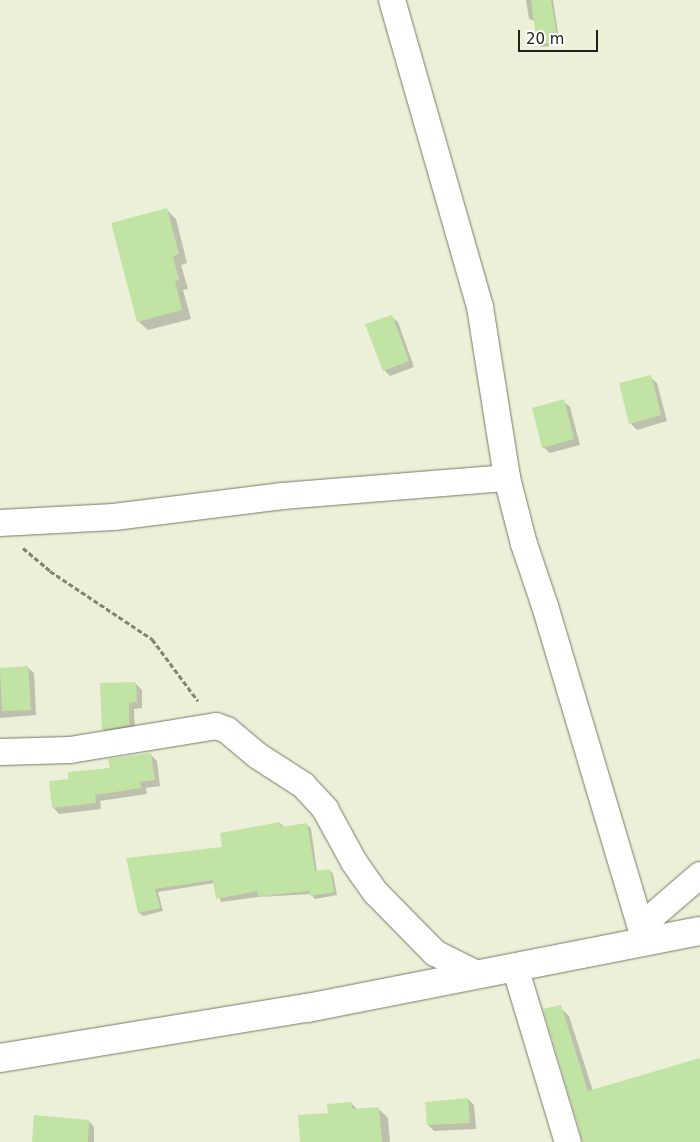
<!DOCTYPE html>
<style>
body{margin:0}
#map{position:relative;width:700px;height:1142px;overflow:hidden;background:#edf0d8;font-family:"DejaVu Sans",sans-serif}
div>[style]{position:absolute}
.shadow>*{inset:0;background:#0003}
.building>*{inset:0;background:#c1e4a5}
.path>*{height:3px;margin-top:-1.5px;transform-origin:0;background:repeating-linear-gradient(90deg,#828474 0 5px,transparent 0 7.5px)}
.roads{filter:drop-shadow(0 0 1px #777a65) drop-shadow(0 0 1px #777a65)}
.street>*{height:26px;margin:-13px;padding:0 13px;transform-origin:13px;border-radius:13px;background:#fff}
.secondary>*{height:28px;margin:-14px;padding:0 14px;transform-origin:14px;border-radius:14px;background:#fff}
span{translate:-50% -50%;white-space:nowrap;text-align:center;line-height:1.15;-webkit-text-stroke:4.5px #fff;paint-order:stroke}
.scale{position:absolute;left:518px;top:30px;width:80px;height:22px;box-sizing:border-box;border:2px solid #212219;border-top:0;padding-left:6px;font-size:15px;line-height:18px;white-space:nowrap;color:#212219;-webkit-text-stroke:4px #fff;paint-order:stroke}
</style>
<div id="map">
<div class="shadow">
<div style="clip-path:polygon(526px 0,553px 0,560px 45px,541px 47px,538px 45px,535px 21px,529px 19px)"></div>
<div style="clip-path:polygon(166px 209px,176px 219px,187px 263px,181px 265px,188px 289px,183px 290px,191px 319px,148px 330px,138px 321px)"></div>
<div style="clip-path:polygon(391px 316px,398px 322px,414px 367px,390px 376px,384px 370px)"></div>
<div style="clip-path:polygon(650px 377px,657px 383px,667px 421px,637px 430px,630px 423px)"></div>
<div style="clip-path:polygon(563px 401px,570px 407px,580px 445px,550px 453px,543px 447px)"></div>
<div style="clip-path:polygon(27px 667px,34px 673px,36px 715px,0 718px,0 670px)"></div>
<div style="clip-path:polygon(136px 684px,142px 690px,142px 708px,134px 709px,135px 731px,109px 735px,103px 729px)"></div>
<div style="clip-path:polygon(151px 755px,157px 761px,160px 786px,146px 788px,147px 794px,100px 801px,101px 809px,59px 814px,53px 807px,69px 780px)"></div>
<div style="clip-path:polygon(280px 823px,284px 827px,307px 825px,311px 828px,317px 872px,330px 870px,333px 874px,337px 895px,315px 899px,311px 894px,260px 897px,315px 889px,221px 902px,215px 883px,158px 892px,163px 911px,143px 916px,139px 913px,127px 859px,224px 848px)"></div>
<div style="clip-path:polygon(560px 1007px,569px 1016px,593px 1091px,700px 1059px,699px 1142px,585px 1142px)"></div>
<div style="clip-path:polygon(468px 1099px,474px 1105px,476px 1129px,434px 1131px,428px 1125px)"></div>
<div style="clip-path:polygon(351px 1103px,358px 1110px,378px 1108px,388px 1118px,390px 1142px,301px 1142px,329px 1114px)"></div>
<div style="clip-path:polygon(89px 1121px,94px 1127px,94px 1142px,33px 1142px)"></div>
</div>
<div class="building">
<div style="clip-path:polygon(531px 0,551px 0,558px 42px,537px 45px)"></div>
<div style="clip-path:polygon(167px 208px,179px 254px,173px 256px,179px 280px,175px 281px,182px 310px,137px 322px,111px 223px)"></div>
<div style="clip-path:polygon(392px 315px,409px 361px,383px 371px,365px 324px)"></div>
<div style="clip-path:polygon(651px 375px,661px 415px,629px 424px,619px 383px)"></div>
<div style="clip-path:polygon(564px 399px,574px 439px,542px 448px,532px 408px)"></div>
<div style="clip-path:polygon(28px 666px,31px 710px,2px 711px,0 668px)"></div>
<div style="clip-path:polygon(136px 682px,137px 702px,129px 703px,129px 725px,102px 730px,100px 683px)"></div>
<div style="clip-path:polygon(151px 753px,155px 780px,140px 782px,141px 788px,95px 795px,96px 803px,52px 808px,49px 781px,68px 779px,68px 772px,110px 768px,108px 759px)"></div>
<div style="clip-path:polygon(280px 822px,281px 827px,307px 823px,315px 871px,330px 869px,334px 892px,310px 896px,309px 891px,258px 896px,257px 891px,216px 899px,213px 880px,155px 889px,160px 908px,138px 913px,126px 858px,222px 847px,220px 833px)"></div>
<div style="clip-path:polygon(561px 1005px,588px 1091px,700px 1058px,700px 1142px,583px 1142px,543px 1009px)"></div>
<div style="clip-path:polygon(468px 1098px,470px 1123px,427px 1125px,425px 1102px)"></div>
<div style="clip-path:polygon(352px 1102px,352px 1109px,379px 1107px,382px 1142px,300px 1142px,298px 1115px,328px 1113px,327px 1104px)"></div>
<div style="clip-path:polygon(34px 1115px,89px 1120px,88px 1142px,32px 1142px)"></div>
</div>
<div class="path">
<div style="left:23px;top:548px;width:35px;rotate:40deg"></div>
<div style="left:50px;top:571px;width:123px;rotate:33.7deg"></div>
<div style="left:152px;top:639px;width:77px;rotate:53.4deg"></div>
</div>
<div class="roads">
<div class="street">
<div style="left:392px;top:0;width:319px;rotate:74deg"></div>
<div style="left:480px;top:307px;width:173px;rotate:81deg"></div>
<div style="left:507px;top:478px;width:68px;rotate:75.6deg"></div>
<div style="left:524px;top:544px;width:65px;rotate:71.3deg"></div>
<div style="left:545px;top:606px;width:350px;rotate:73.4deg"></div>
<div style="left:0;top:523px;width:114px;rotate:-3deg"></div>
<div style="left:114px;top:517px;width:170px;rotate:-7.1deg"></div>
<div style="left:283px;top:496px;width:225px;rotate:-4.6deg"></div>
<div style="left:0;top:752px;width:70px;rotate:-1.6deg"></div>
<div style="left:70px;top:750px;width:148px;rotate:-9.3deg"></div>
<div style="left:216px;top:726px;width:12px;rotate:20deg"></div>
<div style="left:227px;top:730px;width:40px;rotate:40deg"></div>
<div style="left:258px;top:756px;width:54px;rotate:32.8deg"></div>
<div style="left:303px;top:785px;width:33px;rotate:47deg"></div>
<div style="left:325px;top:809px;width:60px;rotate:61.3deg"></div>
<div style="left:354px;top:862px;width:38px;rotate:55deg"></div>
<div style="left:376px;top:893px;width:84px;rotate:45.5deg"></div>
<div style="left:435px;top:953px;width:47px;rotate:26.6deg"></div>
<div style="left:641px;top:926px;width:78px;rotate:-40.8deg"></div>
<div style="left:515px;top:967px;width:183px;rotate:73.2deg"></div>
</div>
<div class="secondary">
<div style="left:0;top:1058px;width:311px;rotate:-9.3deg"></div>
<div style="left:307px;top:1008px;width:400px;rotate:-11.1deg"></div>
</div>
</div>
<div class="scale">20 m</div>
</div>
